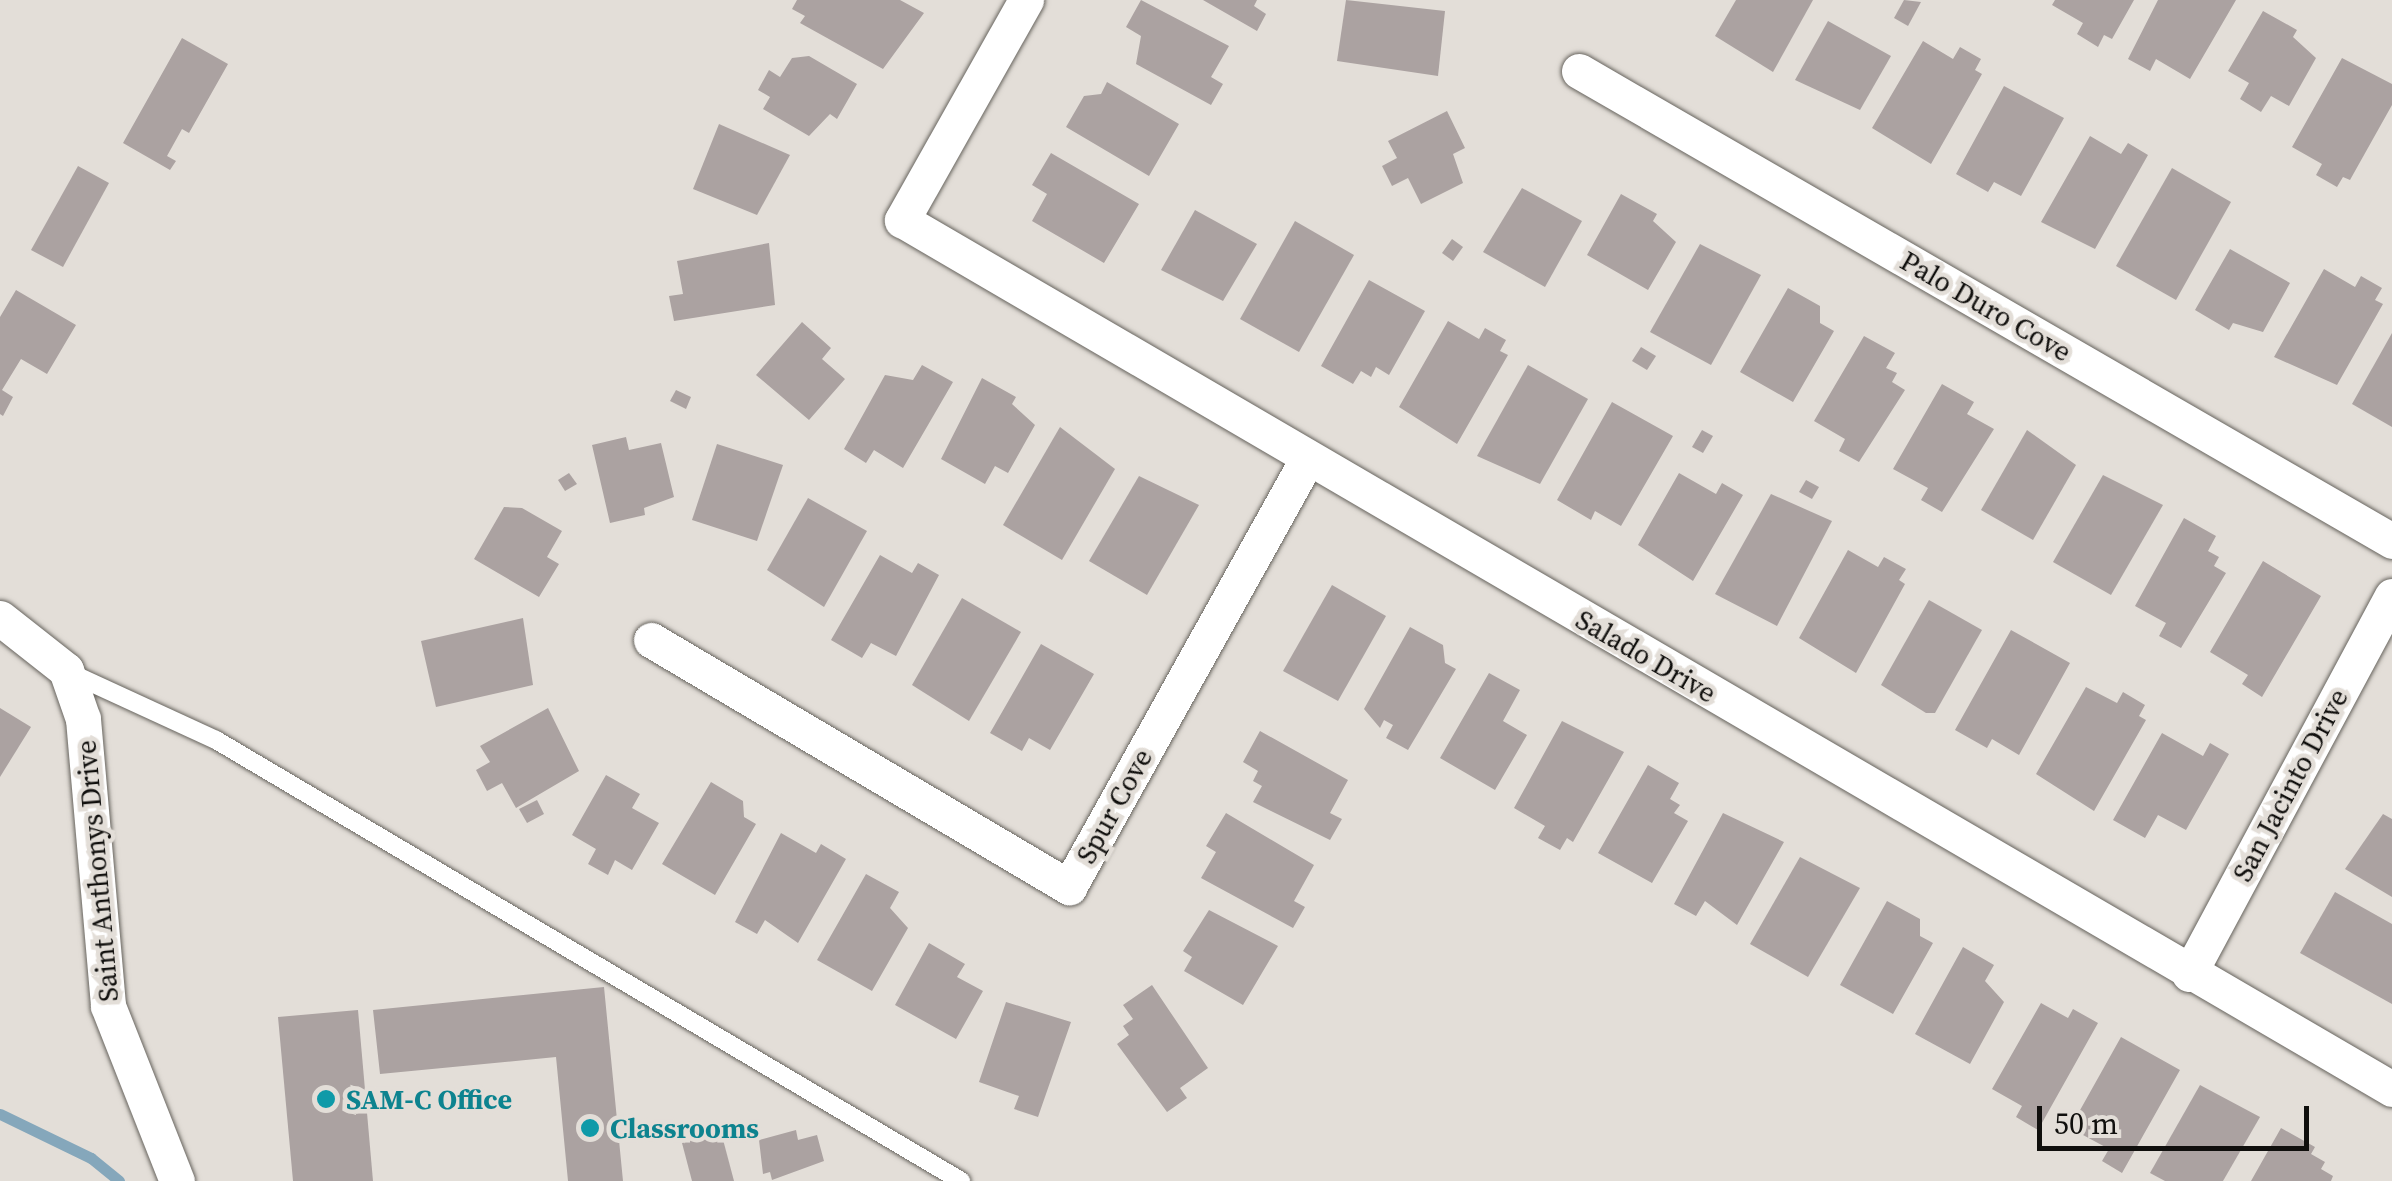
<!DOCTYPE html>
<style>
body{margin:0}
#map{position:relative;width:2392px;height:1181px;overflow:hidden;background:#e3ded8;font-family:"Source Serif 4",serif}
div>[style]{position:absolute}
.stream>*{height:11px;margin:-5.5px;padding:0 5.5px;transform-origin:5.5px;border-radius:5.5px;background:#85a7bb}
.building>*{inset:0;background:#aba2a1}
.roads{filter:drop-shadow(0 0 2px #67645e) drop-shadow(0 0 2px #67645e)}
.lane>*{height:18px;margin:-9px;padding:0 9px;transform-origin:9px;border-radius:9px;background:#fff}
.street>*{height:35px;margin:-17.5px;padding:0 17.5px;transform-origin:17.5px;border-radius:17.5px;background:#fff}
.dots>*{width:28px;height:28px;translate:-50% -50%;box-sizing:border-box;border:5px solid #e3ded8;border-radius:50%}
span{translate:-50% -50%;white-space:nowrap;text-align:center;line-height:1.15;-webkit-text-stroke:9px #e3ded8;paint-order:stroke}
.street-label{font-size:28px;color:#100f0d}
.culture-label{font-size:28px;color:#0d838f;font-weight:700}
.left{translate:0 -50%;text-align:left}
.scale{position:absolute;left:2037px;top:1106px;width:272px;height:45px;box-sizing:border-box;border:5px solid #100f0d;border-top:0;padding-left:12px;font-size:30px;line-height:35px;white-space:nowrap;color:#100f0d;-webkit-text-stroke:8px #e3ded8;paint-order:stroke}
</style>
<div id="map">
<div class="stream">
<div style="left:0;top:1114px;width:101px;rotate:25.8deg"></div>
<div style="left:91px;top:1158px;width:36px;rotate:39deg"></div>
</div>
<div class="building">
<div style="clip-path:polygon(797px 0,900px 0,924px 13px,883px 69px,800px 23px,805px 16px,792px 9px)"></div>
<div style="clip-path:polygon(1141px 0,1229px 46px,1211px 77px,1223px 84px,1211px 105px,1136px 64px,1141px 36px,1126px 27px)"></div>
<div style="clip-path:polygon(1203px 0,1257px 0,1254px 6px,1266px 14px,1257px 31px)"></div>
<div style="clip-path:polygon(1346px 0,1445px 11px,1438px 76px,1337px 61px)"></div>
<div style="clip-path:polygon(1736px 0,1813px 0,1773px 72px,1715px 36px)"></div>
<div style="clip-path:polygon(1904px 0,1921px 2px,1908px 26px,1894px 18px)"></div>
<div style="clip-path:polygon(2055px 0,2134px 0,2112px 39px,2104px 35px,2098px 47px,2077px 34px,2083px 23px,2052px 5px)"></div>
<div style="clip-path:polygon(2158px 0,2236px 0,2190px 79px,2156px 59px,2150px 71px,2128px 59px)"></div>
<div style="clip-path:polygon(2263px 11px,2297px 30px,2293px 37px,2316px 58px,2289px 106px,2271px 96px,2261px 112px,2240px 99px,2249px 83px,2228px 71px)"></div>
<div style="clip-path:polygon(1828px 21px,1891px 56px,1860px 110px,1795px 80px)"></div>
<div style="clip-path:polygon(182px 38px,228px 64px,189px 133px,182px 129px,167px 156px,176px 161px,170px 170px,123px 143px)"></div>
<div style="clip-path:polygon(1923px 41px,1953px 59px,1960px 47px,1981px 59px,1975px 70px,1982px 74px,1931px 164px,1872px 128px)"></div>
<div style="clip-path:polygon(809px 56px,857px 84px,837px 119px,830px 114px,809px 136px,763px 109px,770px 97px,758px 90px,769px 70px,780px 77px,792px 58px)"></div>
<div style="clip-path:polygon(2342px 58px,2392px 84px,2392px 105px,2350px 180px,2343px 177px,2337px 187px,2316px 175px,2322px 164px,2292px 147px)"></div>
<div style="clip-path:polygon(1107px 82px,1179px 124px,1149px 176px,1066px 127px,1084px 96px,1101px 94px)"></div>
<div style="clip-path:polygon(2004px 86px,2064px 118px,2021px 196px,1994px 182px,1988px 192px,1956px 174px)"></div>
<div style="clip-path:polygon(1447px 111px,1465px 148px,1453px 154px,1463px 183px,1421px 204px,1408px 178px,1392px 186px,1382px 166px,1397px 158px,1388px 141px)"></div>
<div style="clip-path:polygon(719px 124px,790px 155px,757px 215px,693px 189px)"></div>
<div style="clip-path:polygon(2090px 136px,2121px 154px,2128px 143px,2148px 155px,2095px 249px,2041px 222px)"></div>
<div style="clip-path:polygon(1051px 153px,1139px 204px,1104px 263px,1032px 221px,1047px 194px,1032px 185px)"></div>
<div style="clip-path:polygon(78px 166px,109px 183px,63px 267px,31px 250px)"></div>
<div style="clip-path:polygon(2172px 168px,2231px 202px,2176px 300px,2116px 266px)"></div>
<div style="clip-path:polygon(1522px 188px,1582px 221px,1545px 287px,1483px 252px)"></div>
<div style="clip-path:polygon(1621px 194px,1657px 214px,1653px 221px,1676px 242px,1648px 290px,1587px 255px)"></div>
<div style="clip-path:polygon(1195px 210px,1257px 244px,1223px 301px,1161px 270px)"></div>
<div style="clip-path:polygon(1295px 221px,1354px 255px,1299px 352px,1240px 319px)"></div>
<div style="clip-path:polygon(1452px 239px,1463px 247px,1453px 261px,1442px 253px)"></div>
<div style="clip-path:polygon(769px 243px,775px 305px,674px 321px,669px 296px,683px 294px,677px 261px)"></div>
<div style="clip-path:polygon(1700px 244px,1761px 275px,1711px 365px,1650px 332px)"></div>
<div style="clip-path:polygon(2230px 249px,2290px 283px,2263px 332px,2233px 323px,2229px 330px,2195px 310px)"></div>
<div style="clip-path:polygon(2324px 269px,2355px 287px,2361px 276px,2382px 288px,2375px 300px,2383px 304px,2337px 385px,2274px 357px)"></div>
<div style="clip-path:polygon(1369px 280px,1425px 311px,1389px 375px,1376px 367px,1371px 377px,1361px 371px,1353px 384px,1321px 366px)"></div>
<div style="clip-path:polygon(1788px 288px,1820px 306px,1820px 323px,1834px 331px,1793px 402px,1740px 372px)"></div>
<div style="clip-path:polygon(16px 290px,76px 325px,47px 374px,21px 359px,2px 390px,13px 397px,3px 416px,0 414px,0 317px)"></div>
<div style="clip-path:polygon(1448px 321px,1479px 339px,1485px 328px,1506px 340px,1500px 351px,1508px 355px,1457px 444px,1399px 407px)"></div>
<div style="clip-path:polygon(802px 322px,831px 348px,822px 359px,845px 379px,809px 420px,756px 375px)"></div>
<div style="clip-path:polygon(2392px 333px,2392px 427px,2352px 404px)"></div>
<div style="clip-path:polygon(1864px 336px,1895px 353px,1886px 368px,1897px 373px,1892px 382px,1905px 390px,1859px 462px,1839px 451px,1845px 439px,1814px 421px)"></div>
<div style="clip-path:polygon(1641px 347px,1656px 356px,1647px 370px,1632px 361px)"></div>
<div style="clip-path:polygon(922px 365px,953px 382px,903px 468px,874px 450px,866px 463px,844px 449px,885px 375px,913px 380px)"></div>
<div style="clip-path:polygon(1528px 365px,1588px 399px,1540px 484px,1477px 456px)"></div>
<div style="clip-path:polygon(982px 378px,1016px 397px,1012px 404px,1035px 425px,1008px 473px,995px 466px,985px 484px,941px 459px)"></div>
<div style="clip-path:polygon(1942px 384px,1974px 402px,1967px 414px,1994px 429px,1942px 512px,1921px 500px,1928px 488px,1893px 469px)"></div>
<div style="clip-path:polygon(676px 390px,691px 397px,686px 409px,670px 401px)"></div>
<div style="clip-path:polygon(1612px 402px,1673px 436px,1621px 526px,1595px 511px,1591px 520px,1557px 500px)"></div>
<div style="clip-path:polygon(1060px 427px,1115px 469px,1062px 560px,1003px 525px)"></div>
<div style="clip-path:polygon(1702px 430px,1713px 436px,1703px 453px,1692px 447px)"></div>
<div style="clip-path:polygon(2027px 430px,2076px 465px,2033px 540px,1981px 510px)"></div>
<div style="clip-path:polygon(626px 437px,629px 450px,661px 443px,674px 497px,644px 508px,645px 515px,610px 523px,592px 445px)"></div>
<div style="clip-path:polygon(717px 444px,783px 465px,757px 541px,692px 520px)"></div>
<div style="clip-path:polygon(569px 473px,577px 484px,565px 491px,558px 480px)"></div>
<div style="clip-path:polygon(1679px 473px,1716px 494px,1722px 483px,1743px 495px,1693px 581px,1638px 545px)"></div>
<div style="clip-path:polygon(2103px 475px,2163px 505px,2111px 595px,2053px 562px)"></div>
<div style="clip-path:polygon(1139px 476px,1199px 505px,1147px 595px,1089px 561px)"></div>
<div style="clip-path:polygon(1806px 480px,1819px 487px,1812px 499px,1799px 492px)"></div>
<div style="clip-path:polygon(1771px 494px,1832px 521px,1777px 626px,1715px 594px)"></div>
<div style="clip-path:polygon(808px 498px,867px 531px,824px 607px,767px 570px)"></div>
<div style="clip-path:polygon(504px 507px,522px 508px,562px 531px,547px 557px,559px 564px,539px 597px,474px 559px)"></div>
<div style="clip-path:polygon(2184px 518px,2216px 536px,2208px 551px,2219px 557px,2214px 566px,2226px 573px,2181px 648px,2159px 636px,2166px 623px,2135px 606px)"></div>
<div style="clip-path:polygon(1848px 550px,1878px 567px,1884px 557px,1906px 569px,1899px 580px,1905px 584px,1856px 673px,1799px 638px)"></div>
<div style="clip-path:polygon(880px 555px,912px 573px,918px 563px,939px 575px,896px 656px,871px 643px,862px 658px,831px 640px)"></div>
<div style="clip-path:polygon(2263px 561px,2321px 596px,2262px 697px,2242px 684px,2248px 675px,2210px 652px)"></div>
<div style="clip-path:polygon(1332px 585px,1386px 616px,1338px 701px,1283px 671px)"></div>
<div style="clip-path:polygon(962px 598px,1021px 632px,969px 721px,912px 685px)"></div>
<div style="clip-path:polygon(1929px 600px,1982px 630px,1935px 713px,1926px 713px,1881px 685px)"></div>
<div style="clip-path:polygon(523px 618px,533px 685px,436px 707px,421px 641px)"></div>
<div style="clip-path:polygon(1410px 627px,1443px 645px,1445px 663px,1456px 669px,1408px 750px,1386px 738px,1393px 725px,1384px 720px,1380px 728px,1364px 709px)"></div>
<div style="clip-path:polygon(2011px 630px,2070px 663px,2019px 755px,1992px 739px,1987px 748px,1955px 730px)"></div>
<div style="clip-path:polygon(1041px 644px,1094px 674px,1050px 750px,1029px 738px,1022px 751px,990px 733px)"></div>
<div style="clip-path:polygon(1489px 673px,1520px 690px,1503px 721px,1527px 735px,1495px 790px,1440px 758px)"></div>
<div style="clip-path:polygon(2086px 687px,2117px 703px,2123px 692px,2145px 705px,2139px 716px,2146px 720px,2094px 811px,2036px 774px)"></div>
<div style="clip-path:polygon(0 708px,31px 727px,0 777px)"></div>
<div style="clip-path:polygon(548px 708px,579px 771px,516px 808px,502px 783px,487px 791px,476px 770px,490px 762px,480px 746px)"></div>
<div style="clip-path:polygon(1562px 721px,1624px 752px,1573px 842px,1567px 838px,1560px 850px,1538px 838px,1545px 826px,1514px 808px)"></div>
<div style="clip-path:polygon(1260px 731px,1348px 780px,1330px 813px,1342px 819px,1330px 840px,1253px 802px,1262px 786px,1253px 781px,1258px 771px,1243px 762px)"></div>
<div style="clip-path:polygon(2162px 733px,2203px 756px,2210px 743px,2229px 754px,2186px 830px,2158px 815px,2145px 838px,2113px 820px)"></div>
<div style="clip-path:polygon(1648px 765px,1679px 783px,1670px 799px,1680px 805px,1674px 813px,1688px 821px,1652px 883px,1598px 853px)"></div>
<div style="clip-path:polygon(606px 775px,640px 794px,632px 808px,659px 823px,632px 870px,615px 860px,608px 875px,588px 864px,596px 849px,572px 835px)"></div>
<div style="clip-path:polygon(711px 782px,743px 801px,744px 817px,756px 824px,715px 895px,662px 864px)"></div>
<div style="clip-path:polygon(537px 800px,544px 814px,527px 823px,519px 809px)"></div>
<div style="clip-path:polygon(1226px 813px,1314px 865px,1294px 901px,1305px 907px,1293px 928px,1201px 878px,1216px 852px,1206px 846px)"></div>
<div style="clip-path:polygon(1723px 813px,1784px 842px,1737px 925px,1705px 901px,1696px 916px,1674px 904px)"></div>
<div style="clip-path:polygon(2383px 814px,2392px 819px,2392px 897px,2345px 869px)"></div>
<div style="clip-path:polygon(781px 833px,816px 853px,821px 844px,846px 859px,798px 943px,765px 920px,757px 934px,735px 922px)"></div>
<div style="clip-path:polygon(1800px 857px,1860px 888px,1808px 977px,1750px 944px)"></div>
<div style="clip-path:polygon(866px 874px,899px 892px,890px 908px,908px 928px,872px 991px,817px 960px)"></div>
<div style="clip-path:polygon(2335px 892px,2392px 924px,2392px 1004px,2300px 953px)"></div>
<div style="clip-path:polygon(1887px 901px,1920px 919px,1920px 936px,1933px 943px,1893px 1014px,1840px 985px)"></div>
<div style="clip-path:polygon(1209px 910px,1278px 946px,1243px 1005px,1184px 971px,1192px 957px,1183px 951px)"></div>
<div style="clip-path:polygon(929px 943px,965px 964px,957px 977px,983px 991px,956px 1039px,895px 1005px)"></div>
<div style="clip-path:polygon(1963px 947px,1994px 965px,1985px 981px,2004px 1002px,1970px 1064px,1915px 1034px)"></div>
<div style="clip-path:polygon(1152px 985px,1208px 1068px,1180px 1088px,1187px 1098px,1167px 1112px,1117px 1044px,1129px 1035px,1123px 1026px,1133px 1019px,1123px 1005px)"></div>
<div style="clip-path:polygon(604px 987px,623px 1181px,568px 1181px,556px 1057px,380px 1074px,373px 1010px)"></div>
<div style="clip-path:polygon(1006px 1002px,1071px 1022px,1038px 1117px,1014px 1109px,1019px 1096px,979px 1082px)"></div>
<div style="clip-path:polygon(2041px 1003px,2068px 1018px,2073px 1009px,2098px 1023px,2038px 1130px,2016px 1117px,2022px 1106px,1992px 1089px)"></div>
<div style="clip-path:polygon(358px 1010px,373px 1181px,293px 1181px,278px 1017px)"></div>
<div style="clip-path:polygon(2121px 1037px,2180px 1070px,2122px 1173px,2102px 1161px,2109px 1149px,2070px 1128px)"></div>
<div style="clip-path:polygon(2200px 1085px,2260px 1117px,2223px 1181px,2165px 1181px,2150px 1173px)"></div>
<div style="clip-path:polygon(2281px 1128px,2315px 1147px,2311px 1154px,2325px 1162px,2321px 1169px,2333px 1176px,2331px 1181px,2251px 1181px)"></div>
<div style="clip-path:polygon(796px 1130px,798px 1140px,817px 1135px,824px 1161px,772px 1180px,770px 1172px,763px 1174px,759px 1140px)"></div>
<div style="clip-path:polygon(721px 1132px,734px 1181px,692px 1181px,682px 1143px)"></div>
</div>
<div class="roads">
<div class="lane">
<div style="left:66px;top:671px;width:165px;rotate:24.7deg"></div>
<div style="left:216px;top:740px;width:866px;rotate:30.62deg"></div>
</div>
<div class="street">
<div style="left:1026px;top:0;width:253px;rotate:119.4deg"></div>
<div style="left:902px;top:220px;width:1725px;rotate:30.25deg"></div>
<div style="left:1579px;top:71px;width:939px;rotate:30.03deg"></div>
<div style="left:0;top:618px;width:84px;rotate:38.2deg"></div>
<div style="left:66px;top:670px;width:52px;rotate:70.9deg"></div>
<div style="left:83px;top:719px;width:288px;rotate:85deg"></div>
<div style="left:108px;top:1006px;width:188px;rotate:68.5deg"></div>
<div style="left:651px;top:640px;width:486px;rotate:30.6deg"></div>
<div style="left:1069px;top:887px;width:491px;rotate:-60.9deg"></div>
<div style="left:2189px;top:974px;width:429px;rotate:-61.8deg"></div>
</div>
</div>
<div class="dots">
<div style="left:326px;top:1099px;background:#0f9aa8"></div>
<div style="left:590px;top:1128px;background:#0f9aa8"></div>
</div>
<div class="street-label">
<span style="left:1986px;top:306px;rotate:30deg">Palo Duro Cove</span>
<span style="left:1646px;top:656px;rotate:30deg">Salado Drive</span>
<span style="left:2290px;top:785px;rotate:-62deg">San Jacinto Drive</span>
<span style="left:1114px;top:806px;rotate:-61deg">Spur Cove</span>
<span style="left:97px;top:871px;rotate:-95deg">Saint Anthonys Drive</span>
</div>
<div class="culture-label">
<span class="left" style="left:346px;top:1099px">SAM-C Office</span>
<span class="left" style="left:610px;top:1128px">Classrooms</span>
</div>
<div class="scale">50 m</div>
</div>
